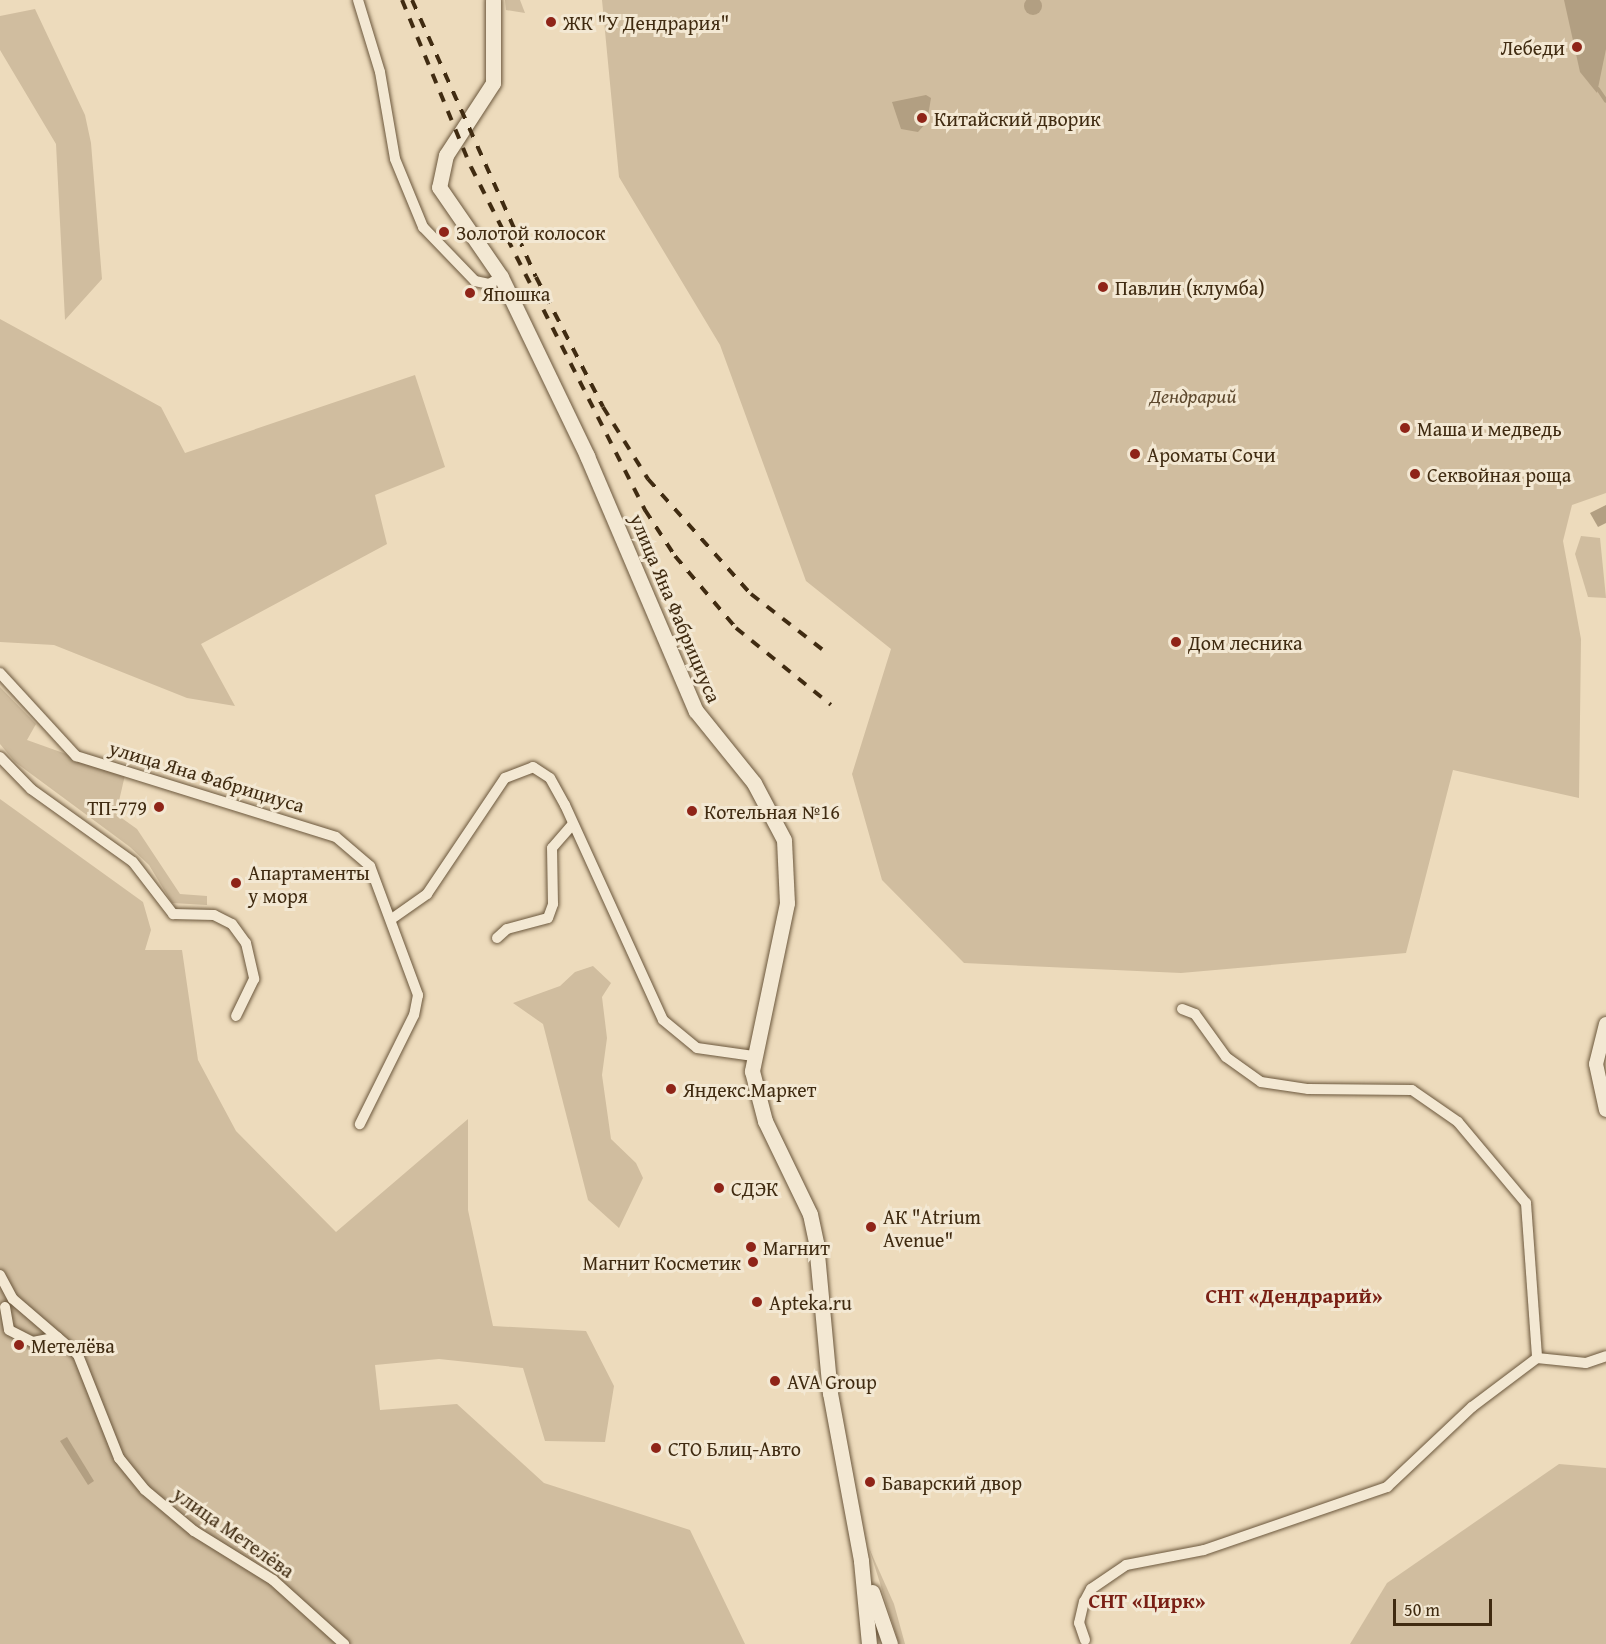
<!DOCTYPE html>
<meta charset="utf-8">
<style>
body{margin:0}
#map{position:relative;width:1606px;height:1644px;overflow:hidden;background:#eddbbc;font-family:"Gentium Book Plus",serif}
div>[style]{position:absolute}
.green>*{inset:0;background:#d0bd9f}
.water>*{inset:0;background:#b29f82}
.round{border-radius:50%}
.stream>*{height:4px;margin:-2px;padding:0 2px;transform-origin:2px;border-radius:2px;background:#b29f82}
.roads{filter:drop-shadow(0 0 2px #6b573c) drop-shadow(0 0 2px #6b573c)}
.minor>*{height:10px;margin:-5px;padding:0 5px;transform-origin:5px;border-radius:5px;background:#f3e8d3}
.tertiary>*{height:14px;margin:-7px;padding:0 7px;transform-origin:7px;border-radius:7px;background:#f3e8d3}
.secondary>*{height:15px;margin:-7.5px;padding:0 7.5px;transform-origin:7.5px;border-radius:7.5px;background:#f3e8d3}
.rail>*{height:4px;margin-top:-2px;transform-origin:0;background:repeating-linear-gradient(90deg,#402b11 0 10px,transparent 0 20px)}
.dots>*{width:16px;height:16px;translate:-50% -50%;box-sizing:border-box;border:3px solid #f3e8d3;border-radius:50%}
span{translate:-50% -50%;white-space:nowrap;text-align:center;line-height:1.15;-webkit-text-stroke:6px #f3e8d3;paint-order:stroke}
.poi-label{font-size:20px;color:#402b11}
.left{translate:0 -50%;text-align:left}
.right{translate:-100% -50%;text-align:right}
.park-label{font-size:20px;color:#5d482d;font-style:italic}
.street-label{font-size:20px;color:#402b11}
.neighbourhood-label{font-size:21px;color:#7a1f14;font-weight:700}
.scale{position:absolute;left:1393px;top:1599px;width:99px;height:27px;box-sizing:border-box;border:3px solid #402b11;border-top:0;padding-left:8px;font-size:18px;line-height:21px;white-space:nowrap;color:#402b11;-webkit-text-stroke:4px #f3e8d3;paint-order:stroke}
</style>
<div id="map">
<div class="green">
<div style="clip-path:polygon(505px 0,520px 0,525px 13px,506px 10px)"></div>
<div style="clip-path:polygon(602px 0,1606px 0,1606px 493px,1572px 505px,1563px 541px,1581px 639px,1579px 798px,1453px 770px,1406px 953px,1181px 973px,964px 963px,882px 880px,852px 774px,891px 649px,806px 581px,720px 345px,619px 177px)"></div>
<div style="clip-path:polygon(35px 9px,85px 115px,91px 143px,102px 279px,65px 320px,56px 144px,0 50px,0 16px)"></div>
<div style="clip-path:polygon(0 319px,161px 407px,185px 453px,415px 375px,445px 467px,375px 495px,387px 544px,201px 644px,235px 706px,187px 698px,54px 645px,0 642px)"></div>
<div style="clip-path:polygon(1581px 536px,1600px 538px,1606px 598px,1588px 597px,1575px 554px)"></div>
<div style="clip-path:polygon(0 687px,36px 724px,27px 740px,125px 775px,116px 814px,137px 829px,180px 894px,207px 896px,207px 905px,172px 903px,149px 865px,130px 847px,15px 762px,0 744px)"></div>
<div style="clip-path:polygon(0 799px,143px 902px,151px 930px,145px 950px,182px 950px,198px 1060px,236px 1131px,336px 1232px,468px 1119px,468px 1210px,493px 1326px,586px 1331px,614px 1386px,605px 1442px,545px 1441px,523px 1368px,439px 1359px,375px 1365px,380px 1410px,457px 1404px,544px 1483px,690px 1530px,745px 1644px,0 1644px)"></div>
<div style="clip-path:polygon(593px 966px,611px 983px,602px 997px,607px 1038px,602px 1075px,611px 1139px,636px 1163px,643px 1178px,619px 1228px,588px 1200px,543px 1024px,513px 1003px,560px 986px,575px 972px)"></div>
<div style="clip-path:polygon(1559px 1464px,1606px 1468px,1606px 1644px,1350px 1644px,1387px 1583px)"></div>
<div style="clip-path:polygon(869px 1548px,894px 1604px,905px 1644px,899px 1644px)"></div>
</div>
<div class="water">
<div class="round" style="left:1024px;top:-3px;width:18px;height:18px"></div>
<div style="clip-path:polygon(1564px 0,1606px 0,1606px 49px,1597px 93px,1580px 72px)"></div>
<div style="clip-path:polygon(926px 95px,931px 98px,927px 122px,918px 132px,901px 129px,892px 102px)"></div>
<div style="clip-path:polygon(1606px 505px,1606px 523px,1598px 527px,1590px 513px)"></div>
<div style="clip-path:polygon(67px 1437px,94px 1481px,88px 1485px,60px 1441px)"></div>
</div>
<div class="stream">
<div style="left:1598px;top:89px;width:14px;rotate:56deg"></div>
</div>
<div class="roads">
<div class="minor">
<div style="left:358px;top:0;width:75px;rotate:73deg"></div>
<div style="left:380px;top:72px;width:88px;rotate:80.2deg"></div>
<div style="left:395px;top:159px;width:74px;rotate:67.6deg"></div>
<div style="left:423px;top:227px;width:75px;rotate:46.1deg"></div>
<div style="left:475px;top:281px;width:14px;rotate:12deg"></div>
<div style="left:489px;top:284px;width:14px;rotate:-30deg"></div>
<div style="left:0;top:673px;width:113px;rotate:47.5deg"></div>
<div style="left:76px;top:756px;width:272px;rotate:17.3deg"></div>
<div style="left:336px;top:837px;width:45px;rotate:40.5deg"></div>
<div style="left:370px;top:866px;width:138px;rotate:69.6deg"></div>
<div style="left:418px;top:995px;width:20px;rotate:101deg"></div>
<div style="left:414px;top:1015px;width:122px;rotate:116.4deg"></div>
<div style="left:0;top:757px;width:45px;rotate:45.9deg"></div>
<div style="left:31px;top:789px;width:125px;rotate:35.6deg"></div>
<div style="left:133px;top:862px;width:66px;rotate:52.4deg"></div>
<div style="left:173px;top:914px;width:41px;rotate:1.4deg"></div>
<div style="left:214px;top:915px;width:20px;rotate:27deg"></div>
<div style="left:232px;top:924px;width:24px;rotate:54deg"></div>
<div style="left:246px;top:943px;width:37px;rotate:77deg"></div>
<div style="left:254px;top:979px;width:41px;rotate:115.9deg"></div>
<div style="left:393px;top:918px;width:42px;rotate:-35.2deg"></div>
<div style="left:427px;top:894px;width:140px;rotate:-56.1deg"></div>
<div style="left:505px;top:778px;width:30px;rotate:-21deg"></div>
<div style="left:533px;top:767px;width:20px;rotate:33deg"></div>
<div style="left:550px;top:778px;width:31px;rotate:61deg"></div>
<div style="left:565px;top:805px;width:236px;rotate:65.5deg"></div>
<div style="left:663px;top:1020px;width:44px;rotate:39.5deg"></div>
<div style="left:697px;top:1048px;width:57px;rotate:8.1deg"></div>
<div style="left:497px;top:938px;width:13px;rotate:-42deg"></div>
<div style="left:507px;top:929px;width:42px;rotate:-15deg"></div>
<div style="left:548px;top:918px;width:15px;rotate:-70deg"></div>
<div style="left:553px;top:904px;width:56px;rotate:-91deg"></div>
<div style="left:552px;top:848px;width:30px;rotate:-49deg"></div>
<div style="left:1182px;top:1009px;width:14px;rotate:21deg"></div>
<div style="left:1195px;top:1014px;width:53px;rotate:54.2deg"></div>
<div style="left:1226px;top:1057px;width:43px;rotate:35.5deg"></div>
<div style="left:1261px;top:1082px;width:48px;rotate:8.5deg"></div>
<div style="left:1308px;top:1089px;width:104px;rotate:0.6deg"></div>
<div style="left:1412px;top:1090px;width:56px;rotate:34.8deg"></div>
<div style="left:1458px;top:1122px;width:106px;rotate:50deg"></div>
<div style="left:1526px;top:1203px;width:155px;rotate:85.9deg"></div>
<div style="left:0;top:1275px;width:27px;rotate:62deg"></div>
<div style="left:13px;top:1299px;width:86px;rotate:40.7deg"></div>
<div style="left:78px;top:1355px;width:111px;rotate:68.3deg"></div>
<div style="left:119px;top:1458px;width:41px;rotate:50.9deg"></div>
<div style="left:145px;top:1490px;width:64px;rotate:39.9deg"></div>
<div style="left:194px;top:1531px;width:93px;rotate:31.8deg"></div>
<div style="left:273px;top:1580px;width:96px;rotate:42deg"></div>
<div style="left:5px;top:1307px;width:23px;rotate:80deg"></div>
<div style="left:9px;top:1330px;width:27px;rotate:27deg"></div>
<div style="left:33px;top:1342px;width:25px;rotate:-11deg"></div>
<div style="left:1085px;top:1640px;width:18px;rotate:-109deg"></div>
<div style="left:1079px;top:1623px;width:22px;rotate:-77deg"></div>
<div style="left:1084px;top:1602px;width:15px;rotate:-62deg"></div>
<div style="left:1091px;top:1589px;width:42px;rotate:-34.4deg"></div>
<div style="left:1126px;top:1565px;width:79px;rotate:-10.9deg"></div>
<div style="left:1204px;top:1550px;width:194px;rotate:-19deg"></div>
<div style="left:1387px;top:1487px;width:117px;rotate:-43.3deg"></div>
<div style="left:1472px;top:1407px;width:81px;rotate:-37deg"></div>
<div style="left:1537px;top:1358px;width:49px;rotate:5.8deg"></div>
<div style="left:1586px;top:1363px;width:21px;rotate:-19deg"></div>
</div>
<div class="tertiary">
<div style="left:1606px;top:1024px;width:41px;rotate:104deg"></div>
<div style="left:1596px;top:1064px;width:47px;rotate:77.7deg"></div>
</div>
<div class="secondary">
<div style="left:493px;top:0;width:83px;rotate:90deg"></div>
<div style="left:493px;top:83px;width:86px;rotate:123.1deg"></div>
<div style="left:446px;top:155px;width:33px;rotate:102deg"></div>
<div style="left:439px;top:187px;width:109px;rotate:55.4deg"></div>
<div style="left:501px;top:277px;width:199px;rotate:64.3deg"></div>
<div style="left:587px;top:456px;width:277px;rotate:66.9deg"></div>
<div style="left:696px;top:711px;width:92px;rotate:51.1deg"></div>
<div style="left:754px;top:783px;width:64px;rotate:62.2deg"></div>
<div style="left:784px;top:840px;width:63px;rotate:87.3deg"></div>
<div style="left:787px;top:903px;width:172px;rotate:101.8deg"></div>
<div style="left:752px;top:1071px;width:52px;rotate:75.4deg"></div>
<div style="left:765px;top:1121px;width:103px;rotate:64.2deg"></div>
<div style="left:810px;top:1214px;width:30px;rotate:78deg"></div>
<div style="left:816px;top:1243px;width:151px;rotate:84.7deg"></div>
<div style="left:830px;top:1393px;width:171px;rotate:79.5deg"></div>
<div style="left:861px;top:1561px;width:83px;rotate:84.5deg"></div>
<div style="left:872px;top:1592px;width:55px;rotate:70.9deg"></div>
</div>
</div>
<div class="rail">
<div style="left:402px;top:0;width:181px;rotate:67.6deg"></div>
<div style="left:471px;top:167px;width:385px;rotate:63.1deg"></div>
<div style="left:645px;top:510px;width:55px;rotate:56.9deg"></div>
<div style="left:675px;top:556px;width:94px;rotate:49.7deg"></div>
<div style="left:736px;top:628px;width:122px;rotate:39deg"></div>
<div style="left:412px;top:0;width:303px;rotate:65.9deg"></div>
<div style="left:536px;top:277px;width:146px;rotate:62.7deg"></div>
<div style="left:603px;top:407px;width:85px;rotate:58deg"></div>
<div style="left:648px;top:479px;width:154px;rotate:48.2deg"></div>
<div style="left:751px;top:594px;width:98px;rotate:37.9deg"></div>
</div>
<div class="dots">
<div style="left:551px;top:22px;background:#8f2418"></div>
<div style="left:1577px;top:47px;background:#8f2418"></div>
<div style="left:922px;top:118px;background:#8f2418"></div>
<div style="left:444px;top:232px;background:#8f2418"></div>
<div style="left:1103px;top:287px;background:#8f2418"></div>
<div style="left:470px;top:293px;background:#8f2418"></div>
<div style="left:1405px;top:428px;background:#8f2418"></div>
<div style="left:1135px;top:454px;background:#8f2418"></div>
<div style="left:1415px;top:474px;background:#8f2418"></div>
<div style="left:1176px;top:642px;background:#8f2418"></div>
<div style="left:159px;top:807px;background:#8f2418"></div>
<div style="left:692px;top:811px;background:#8f2418"></div>
<div style="left:236px;top:883px;background:#8f2418"></div>
<div style="left:671px;top:1089px;background:#8f2418"></div>
<div style="left:719px;top:1188px;background:#8f2418"></div>
<div style="left:871px;top:1227px;background:#8f2418"></div>
<div style="left:751px;top:1247px;background:#8f2418"></div>
<div style="left:753px;top:1262px;background:#8f2418"></div>
<div style="left:757px;top:1302px;background:#8f2418"></div>
<div style="left:19px;top:1345px;background:#8f2418"></div>
<div style="left:775px;top:1381px;background:#8f2418"></div>
<div style="left:656px;top:1448px;background:#8f2418"></div>
<div style="left:870px;top:1482px;background:#8f2418"></div>
</div>
<div class="poi-label">
<span class="left" style="left:563px;top:22px">ЖК "У Дендрария"</span>
<span class="right" style="left:1565px;top:47px">Лебеди</span>
<span class="left" style="left:934px;top:118px">Китайский дворик</span>
<span class="left" style="left:456px;top:232px">Золотой колосок</span>
<span class="left" style="left:1115px;top:287px">Павлин (клумба)</span>
<span class="left" style="left:482px;top:293px">Япошка</span>
<span class="left" style="left:1417px;top:428px">Маша и медведь</span>
<span class="left" style="left:1147px;top:454px">Ароматы Сочи</span>
<span class="left" style="left:1427px;top:474px">Секвойная роща</span>
<span class="left" style="left:1188px;top:642px">Дом лесника</span>
<span class="right" style="left:147px;top:807px">ТП-779</span>
<span class="left" style="left:704px;top:811px">Котельная №16</span>
<span class="left" style="left:248px;top:884px">Апартаменты<br>у моря</span>
<span class="left" style="left:683px;top:1089px">Яндекс.Маркет</span>
<span class="left" style="left:731px;top:1188px">СДЭК</span>
<span class="left" style="left:883px;top:1228px">АК "Atrium<br>Avenue"</span>
<span class="left" style="left:763px;top:1247px">Магнит</span>
<span class="right" style="left:741px;top:1262px">Магнит Косметик</span>
<span class="left" style="left:769px;top:1302px">Apteka.ru</span>
<span class="left" style="left:31px;top:1345px">Метелёва</span>
<span class="left" style="left:787px;top:1381px">AVA Group</span>
<span class="left" style="left:668px;top:1448px">СТО Блиц-Авто</span>
<span class="left" style="left:882px;top:1482px">Баварский двор</span>
</div>
<div class="park-label">
<span style="left:1193px;top:395px">Дендрарий</span>
</div>
<div class="street-label">
<span style="left:676px;top:608px;rotate:67deg">улица Яна Фабрициуса</span>
<span style="left:207px;top:776px;rotate:17deg">улица Яна Фабрициуса</span>
<span style="left:234px;top:1532px;rotate:35deg">улица Метелёва</span>
</div>
<div class="neighbourhood-label">
<span style="left:1294px;top:1296px">СНТ «Дендрарий»</span>
<span style="left:1147px;top:1601px">СНТ «Цирк»</span>
</div>
<div class="scale">50 m</div>
</div>
